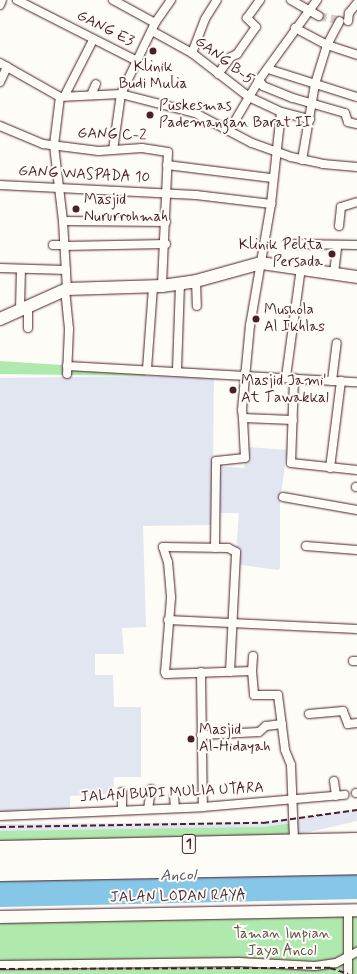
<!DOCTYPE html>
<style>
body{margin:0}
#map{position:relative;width:357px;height:974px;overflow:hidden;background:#fdfcf7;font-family:Mynerve,sans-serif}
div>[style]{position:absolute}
.built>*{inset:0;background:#e2e6f0}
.green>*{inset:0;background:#afe9ae}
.water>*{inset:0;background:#86c7e7}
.street-tunnel>*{height:8px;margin-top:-4px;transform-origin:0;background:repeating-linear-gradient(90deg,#d9d0ce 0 8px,transparent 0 12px)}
.roads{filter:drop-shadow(0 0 1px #4a1f2b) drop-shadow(0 0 1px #4a1f2b)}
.street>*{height:8px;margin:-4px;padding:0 4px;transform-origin:4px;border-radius:4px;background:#fdfcf7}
.secondary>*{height:12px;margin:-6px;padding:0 6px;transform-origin:6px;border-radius:6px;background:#fdfcf7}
.highway>*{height:15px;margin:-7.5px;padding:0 7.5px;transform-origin:7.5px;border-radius:7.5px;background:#fdfcf7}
.rail>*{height:2px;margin-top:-1px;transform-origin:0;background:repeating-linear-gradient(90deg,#4a1f2b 0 6px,transparent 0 9px)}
.dots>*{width:11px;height:11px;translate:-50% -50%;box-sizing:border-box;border:2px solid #fdfcf7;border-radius:50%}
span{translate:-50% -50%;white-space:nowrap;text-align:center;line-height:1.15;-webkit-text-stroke:4px #fdfcf7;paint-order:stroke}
.shield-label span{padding:1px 3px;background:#fdfcf7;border:1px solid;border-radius:3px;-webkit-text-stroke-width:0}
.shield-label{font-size:14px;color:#4a1f2b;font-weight:700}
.street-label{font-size:15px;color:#4a1f2b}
.poi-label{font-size:15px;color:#4a1f2b}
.left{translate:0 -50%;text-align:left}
.right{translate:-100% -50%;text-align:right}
.park-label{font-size:15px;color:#63524c}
.water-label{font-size:16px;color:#5c5163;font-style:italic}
</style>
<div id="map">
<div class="built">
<div style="clip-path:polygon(214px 375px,213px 466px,244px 468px,247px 447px,287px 450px,280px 503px,280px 568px,278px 570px,235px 564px,239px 513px,213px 513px,212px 525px,143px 526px,146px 627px,122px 628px,124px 654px,95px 654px,95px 675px,113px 675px,114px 707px,141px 707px,141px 777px,114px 777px,113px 794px,70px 796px,70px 812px,0 812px,0 378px)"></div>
<div style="clip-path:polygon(357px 809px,357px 821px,266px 842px,0 847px,0 824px,265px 822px)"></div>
</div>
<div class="green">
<div style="clip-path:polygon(0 361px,139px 370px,147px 370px,146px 376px,0 374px)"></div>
<div style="clip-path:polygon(294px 823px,294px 836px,0 848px,0 831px,264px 827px)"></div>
<div style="clip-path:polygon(357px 910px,357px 974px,0 974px,0 917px)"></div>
</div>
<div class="water">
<div style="clip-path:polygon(357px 874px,357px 899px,0 907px,0 881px)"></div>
</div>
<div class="street-tunnel">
<div style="left:319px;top:16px;width:24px;rotate:12deg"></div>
</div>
<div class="roads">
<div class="street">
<div style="left:17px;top:0;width:135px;rotate:26.9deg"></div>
<div style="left:113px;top:0;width:48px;rotate:28.7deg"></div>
<div style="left:291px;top:0;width:32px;rotate:30deg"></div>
<div style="left:0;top:5px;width:5px;rotate:-68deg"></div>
<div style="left:348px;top:21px;width:8px;rotate:-83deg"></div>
<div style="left:349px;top:13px;width:13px;rotate:-51deg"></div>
<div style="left:295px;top:28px;width:36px;rotate:28deg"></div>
<div style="left:327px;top:45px;width:32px;rotate:18deg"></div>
<div style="left:152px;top:31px;width:46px;rotate:28.8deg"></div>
<div style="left:192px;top:53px;width:72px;rotate:37.7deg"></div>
<div style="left:249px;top:97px;width:35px;rotate:25deg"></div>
<div style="left:281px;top:112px;width:30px;rotate:14deg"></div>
<div style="left:192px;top:53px;width:36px;rotate:-69deg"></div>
<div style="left:205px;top:19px;width:22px;rotate:-58deg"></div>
<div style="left:0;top:63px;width:69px;rotate:29.5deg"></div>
<div style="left:268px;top:69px;width:93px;rotate:17.5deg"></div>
<div style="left:218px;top:74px;width:21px;rotate:-53deg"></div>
<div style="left:231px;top:57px;width:7px;rotate:-27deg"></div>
<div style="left:237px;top:54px;width:33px;rotate:-55deg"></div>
<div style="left:256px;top:27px;width:13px;rotate:-135deg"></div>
<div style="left:247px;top:18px;width:22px;rotate:-54deg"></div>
<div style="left:259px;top:80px;width:7px;rotate:56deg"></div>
<div style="left:263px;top:86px;width:32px;rotate:22deg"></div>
<div style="left:293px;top:98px;width:54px;rotate:16.1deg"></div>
<div style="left:345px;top:113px;width:9px;rotate:72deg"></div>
<div style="left:348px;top:122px;width:9px;rotate:13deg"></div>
<div style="left:0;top:82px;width:17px;rotate:-65deg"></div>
<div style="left:65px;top:95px;width:62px;rotate:-63deg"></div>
<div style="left:91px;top:95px;width:12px;rotate:-66deg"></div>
<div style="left:281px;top:112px;width:93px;rotate:96.2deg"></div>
<div style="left:271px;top:204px;width:123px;rotate:99.8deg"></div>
<div style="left:250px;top:325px;width:85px;rotate:95.4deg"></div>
<div style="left:242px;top:410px;width:8px;rotate:83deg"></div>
<div style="left:243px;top:418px;width:50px;rotate:2.3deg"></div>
<div style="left:0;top:126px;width:47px;rotate:22.7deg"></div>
<div style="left:43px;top:144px;width:56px;rotate:7.1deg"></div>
<div style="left:99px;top:151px;width:43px;rotate:-4deg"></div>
<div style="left:142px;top:148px;width:26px;rotate:9deg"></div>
<div style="left:168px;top:152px;width:134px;rotate:92.6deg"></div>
<div style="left:229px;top:131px;width:59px;rotate:-59.5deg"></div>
<div style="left:259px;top:80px;width:99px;rotate:-54.1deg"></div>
<div style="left:113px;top:150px;width:57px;rotate:-81.9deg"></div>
<div style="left:121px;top:94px;width:76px;rotate:14.4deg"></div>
<div style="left:195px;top:113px;width:64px;rotate:27.8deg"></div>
<div style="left:252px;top:143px;width:41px;rotate:19.7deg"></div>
<div style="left:291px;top:157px;width:33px;rotate:12deg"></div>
<div style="left:323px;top:164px;width:34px;rotate:5deg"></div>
<div style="left:302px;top:160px;width:77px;rotate:-80.3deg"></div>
<div style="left:315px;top:84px;width:41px;rotate:-72.9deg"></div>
<div style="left:327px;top:45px;width:27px;rotate:-62deg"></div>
<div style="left:167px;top:165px;width:106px;rotate:7.1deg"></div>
<div style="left:0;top:185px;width:196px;rotate:2.9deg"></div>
<div style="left:196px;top:195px;width:76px;rotate:6.8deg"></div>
<div style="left:63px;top:221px;width:103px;rotate:0.6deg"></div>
<div style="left:339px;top:226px;width:19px;rotate:-84deg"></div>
<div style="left:341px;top:207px;width:17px;rotate:-17deg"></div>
<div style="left:295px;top:244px;width:62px;rotate:0.9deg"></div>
<div style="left:53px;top:245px;width:12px"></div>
<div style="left:65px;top:246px;width:101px;rotate:-1.1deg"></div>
<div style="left:0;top:268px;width:66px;rotate:1.7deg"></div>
<div style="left:334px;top:273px;width:26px;rotate:-83deg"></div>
<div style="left:196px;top:281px;width:25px;rotate:88deg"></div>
<div style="left:65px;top:289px;width:40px;rotate:84.3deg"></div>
<div style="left:69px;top:329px;width:45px;rotate:92.5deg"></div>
<div style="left:67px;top:289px;width:68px;rotate:-93.4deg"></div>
<div style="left:63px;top:221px;width:77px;rotate:-96.8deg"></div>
<div style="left:54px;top:145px;width:48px;rotate:-82.9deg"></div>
<div style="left:60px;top:97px;width:61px;rotate:-2.8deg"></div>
<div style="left:121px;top:94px;width:79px;rotate:-64.4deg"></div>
<div style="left:155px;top:23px;width:28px;rotate:-55deg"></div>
<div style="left:28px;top:306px;width:22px;rotate:90deg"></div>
<div style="left:20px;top:309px;width:40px;rotate:-88.6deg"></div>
<div style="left:67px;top:366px;width:290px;rotate:3.2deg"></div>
<div style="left:147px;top:369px;width:82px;rotate:-85.8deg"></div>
<div style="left:177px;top:370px;width:87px;rotate:-88deg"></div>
<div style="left:286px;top:377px;width:111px;rotate:-82.2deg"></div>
<div style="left:294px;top:378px;width:85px;rotate:92deg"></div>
<div style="left:291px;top:463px;width:66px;rotate:6.1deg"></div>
<div style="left:332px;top:381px;width:38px;rotate:-83deg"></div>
<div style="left:330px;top:468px;width:88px;rotate:-82.8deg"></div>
<div style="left:356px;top:487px;width:1px"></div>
<div style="left:283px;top:497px;width:75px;rotate:10deg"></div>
<div style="left:306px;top:546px;width:51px;rotate:4.5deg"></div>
<div style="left:215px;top:548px;width:87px;rotate:-89.3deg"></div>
<div style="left:216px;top:461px;width:29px;rotate:-6deg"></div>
<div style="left:245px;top:458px;width:40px;rotate:-92.9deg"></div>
<div style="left:168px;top:620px;width:189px;rotate:2.7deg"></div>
<div style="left:353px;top:661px;width:4px"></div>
<div style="left:252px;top:671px;width:15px;rotate:-86deg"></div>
<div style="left:201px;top:672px;width:135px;rotate:89.2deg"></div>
<div style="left:230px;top:672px;width:120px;rotate:-87.1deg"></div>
<div style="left:236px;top:552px;width:9px;rotate:-153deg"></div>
<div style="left:228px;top:548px;width:65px;rotate:-179.1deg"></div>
<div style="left:163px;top:547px;width:16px;rotate:72deg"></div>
<div style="left:168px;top:562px;width:36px;rotate:85deg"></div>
<div style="left:171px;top:598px;width:74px;rotate:94.6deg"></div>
<div style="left:165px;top:672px;width:2px;rotate:63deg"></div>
<div style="left:166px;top:674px;width:86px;rotate:-2deg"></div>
<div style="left:252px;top:671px;width:24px;rotate:85deg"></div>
<div style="left:254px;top:695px;width:24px"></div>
<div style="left:278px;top:695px;width:55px;rotate:82.7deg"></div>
<div style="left:285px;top:750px;width:16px;rotate:68deg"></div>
<div style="left:291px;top:765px;width:76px;rotate:87.7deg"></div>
<div style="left:309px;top:714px;width:34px;rotate:-5deg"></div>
<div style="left:343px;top:711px;width:14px;rotate:69deg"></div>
<div style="left:348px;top:724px;width:9px;rotate:-6deg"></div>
<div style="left:201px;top:735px;width:58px;rotate:-3deg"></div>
<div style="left:259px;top:732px;width:9px;rotate:-41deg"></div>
<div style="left:266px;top:726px;width:16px;rotate:-7deg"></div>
<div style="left:334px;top:781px;width:15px;rotate:82deg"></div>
<div style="left:356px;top:793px;width:1px"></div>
<div style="left:174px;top:795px;width:13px;rotate:86deg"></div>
<div style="left:148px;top:809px;width:20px;rotate:-81deg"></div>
<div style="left:122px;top:810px;width:18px;rotate:-90deg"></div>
<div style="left:0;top:816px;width:203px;rotate:-2.5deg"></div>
<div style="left:203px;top:807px;width:142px;rotate:-4.9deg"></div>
<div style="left:0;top:965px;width:239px;rotate:-0.7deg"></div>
<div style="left:239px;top:962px;width:76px;rotate:3deg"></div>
<div style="left:315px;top:966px;width:21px;rotate:-8deg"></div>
<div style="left:336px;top:963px;width:24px;rotate:-28deg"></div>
<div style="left:348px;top:974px;width:63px;rotate:-90deg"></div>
</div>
<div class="secondary">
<div style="left:0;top:319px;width:73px;rotate:-24.1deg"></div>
<div style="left:67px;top:289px;width:95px;rotate:-1.8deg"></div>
<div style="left:162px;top:286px;width:34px;rotate:-8deg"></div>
<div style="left:196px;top:281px;width:67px;rotate:-15.5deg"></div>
<div style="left:261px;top:263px;width:97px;rotate:8.3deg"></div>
<div style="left:0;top:917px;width:357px;rotate:-1.1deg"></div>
</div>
<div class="highway">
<div style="left:0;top:848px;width:357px;rotate:-1.3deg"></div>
<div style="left:0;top:860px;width:357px;rotate:-1.1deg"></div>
<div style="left:0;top:873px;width:357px;rotate:-1.1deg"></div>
</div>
</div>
<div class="rail">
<div style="left:0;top:827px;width:263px;rotate:-0.9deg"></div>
<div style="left:263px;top:823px;width:95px;rotate:-7.9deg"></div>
<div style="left:0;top:969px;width:330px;rotate:-0.2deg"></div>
<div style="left:330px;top:968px;width:19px;rotate:18deg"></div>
</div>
<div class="dots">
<div style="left:153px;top:51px;background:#4a1f2b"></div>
<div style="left:150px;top:115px;background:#4a1f2b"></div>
<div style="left:76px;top:209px;background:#4a1f2b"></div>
<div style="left:332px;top:254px;background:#4a1f2b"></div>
<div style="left:256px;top:319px;background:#4a1f2b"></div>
<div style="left:233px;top:390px;background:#4a1f2b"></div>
<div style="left:191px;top:739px;background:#4a1f2b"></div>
</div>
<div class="shield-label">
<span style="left:189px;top:844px">1</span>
</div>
<div class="street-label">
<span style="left:105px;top:29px;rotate:27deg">GANG E3</span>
<span style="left:224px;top:61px;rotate:37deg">GANG B-5</span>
<span style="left:112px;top:135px;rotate:2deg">GANG C-2</span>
<span style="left:84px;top:175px;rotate:3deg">GANG WASPADA 10</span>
<span style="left:172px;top:793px;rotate:-3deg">JALAN BUDI MULIA UTARA</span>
<span style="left:178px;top:897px;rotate:-1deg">JALAN LODAN RAYA</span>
</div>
<div class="poi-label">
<span style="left:153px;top:76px">Klinik<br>Budi Mulia</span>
<span class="left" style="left:159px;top:115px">Puskesmas<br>Pademangan Barat II</span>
<span class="left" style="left:84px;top:209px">Masjid<br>Nururrohmah</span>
<span class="right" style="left:323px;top:254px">Klinik Pelita<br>Persada</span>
<span class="left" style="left:264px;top:319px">Mushola<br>Al Ikhlas</span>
<span class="left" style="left:241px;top:390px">Masjid Jami'<br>At Tawakkal</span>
<span class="left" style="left:199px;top:739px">Masjid<br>Al-Hidayah</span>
</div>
<div class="park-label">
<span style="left:282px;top:943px">Taman Impian<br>Jaya Ancol</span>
</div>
<div class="water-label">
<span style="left:178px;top:876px;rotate:-1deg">Ancol</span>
</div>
</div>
